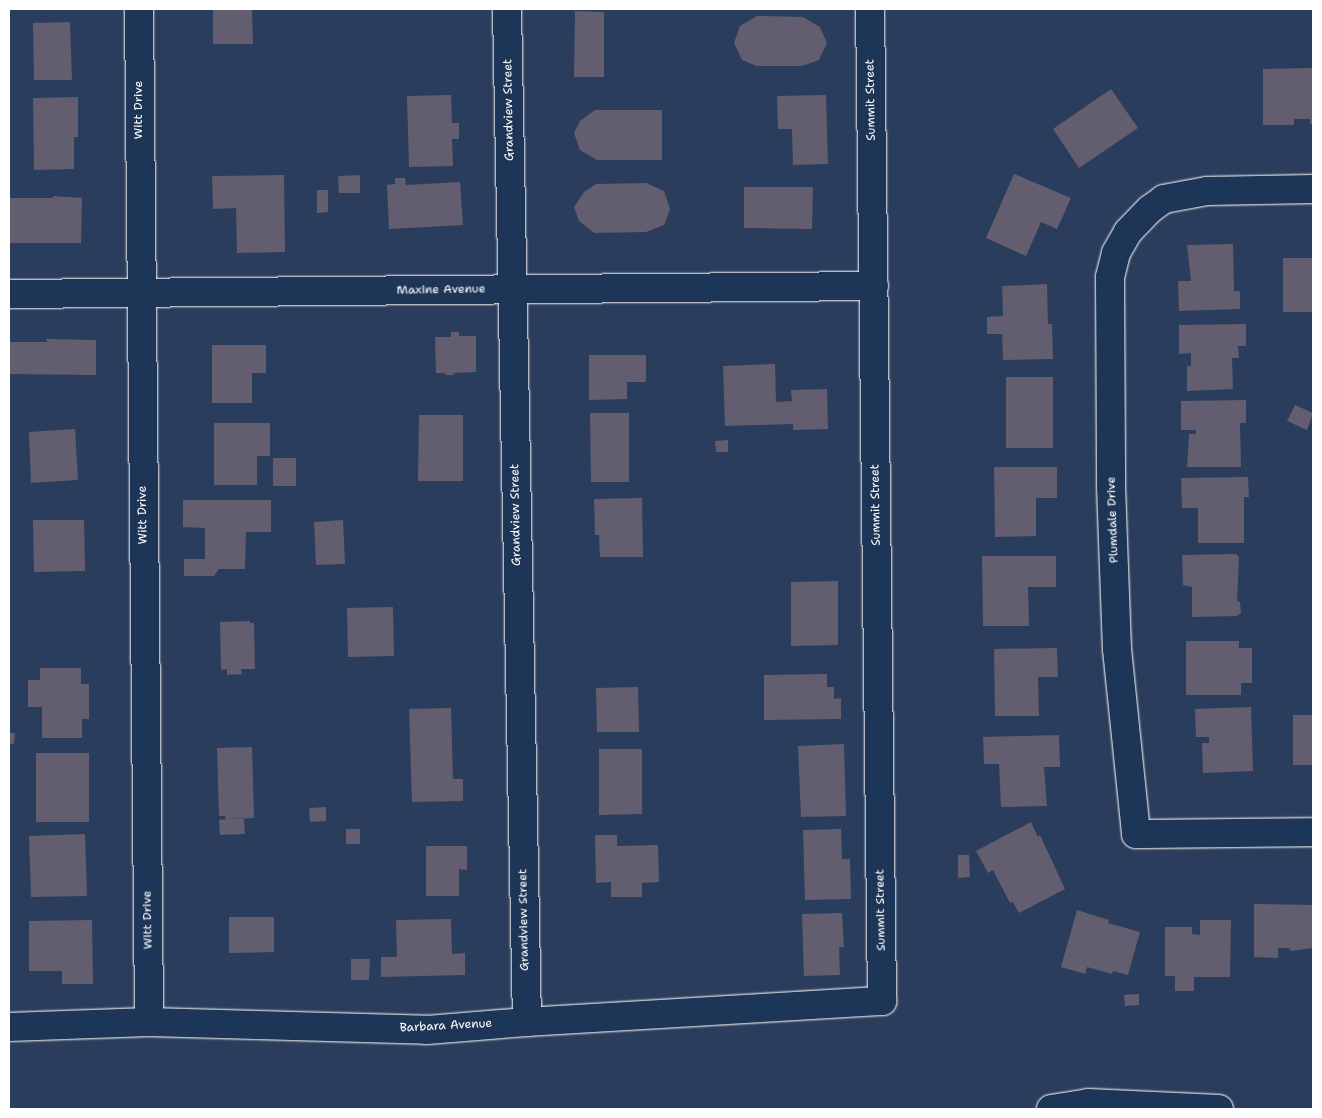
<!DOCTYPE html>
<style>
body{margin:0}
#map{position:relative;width:1322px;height:1118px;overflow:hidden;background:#2b3d5c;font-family:"Shantell Sans",sans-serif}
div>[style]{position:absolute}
.building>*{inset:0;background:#625e6f}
.roads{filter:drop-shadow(0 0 1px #fff) drop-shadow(0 0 1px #fff)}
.minor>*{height:28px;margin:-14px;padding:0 14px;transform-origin:14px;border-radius:14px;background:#1d3557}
.tertiary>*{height:28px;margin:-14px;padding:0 14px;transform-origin:14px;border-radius:14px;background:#1d3557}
span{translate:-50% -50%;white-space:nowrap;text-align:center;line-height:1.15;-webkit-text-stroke:4px #1d3557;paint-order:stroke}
.street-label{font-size:12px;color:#fff}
.frame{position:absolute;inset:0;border:10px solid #fff;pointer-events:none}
</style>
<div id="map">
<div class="building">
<div style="clip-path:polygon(213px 9px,252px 9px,253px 44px,213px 44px)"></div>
<div style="clip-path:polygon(575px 11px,604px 12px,604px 77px,574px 77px)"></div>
<div style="clip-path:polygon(757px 16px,803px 17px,820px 27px,827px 43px,819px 60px,802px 66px,757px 66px,742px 60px,734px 43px,740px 26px)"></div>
<div style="clip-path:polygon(70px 22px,72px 80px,34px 80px,33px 23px)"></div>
<div style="clip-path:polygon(1313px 68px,1313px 124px,1310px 124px,1310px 119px,1294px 119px,1294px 125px,1263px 125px,1263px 69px)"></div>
<div style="clip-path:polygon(1111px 89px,1138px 128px,1079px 168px,1053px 129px)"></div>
<div style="clip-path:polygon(451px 95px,452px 123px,459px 123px,459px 139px,452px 139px,453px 166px,409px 167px,407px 96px)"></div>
<div style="clip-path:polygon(826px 95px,828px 164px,793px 165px,792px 129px,778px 129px,777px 96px)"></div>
<div style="clip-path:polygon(78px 97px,78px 137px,74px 137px,74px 169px,34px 170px,33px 98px)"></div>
<div style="clip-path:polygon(595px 110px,662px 110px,662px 160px,597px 160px,580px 150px,574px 133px,580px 121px)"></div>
<div style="clip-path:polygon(1014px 174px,1071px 198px,1057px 229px,1041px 222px,1026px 256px,986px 238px)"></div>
<div style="clip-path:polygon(284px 175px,285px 252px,237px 253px,236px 208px,213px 209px,212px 176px)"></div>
<div style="clip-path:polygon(360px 175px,360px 193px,339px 193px,338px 176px)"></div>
<div style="clip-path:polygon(395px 178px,405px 178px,406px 185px,460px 182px,463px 225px,389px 229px,387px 185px,395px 184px)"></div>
<div style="clip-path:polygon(646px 183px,664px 191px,670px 209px,664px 225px,646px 232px,594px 233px,579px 221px,574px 207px,584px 192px,596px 184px)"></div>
<div style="clip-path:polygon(744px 187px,813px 187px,812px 229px,744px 228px)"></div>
<div style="clip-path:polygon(317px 190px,328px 190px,328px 212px,317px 213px)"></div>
<div style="clip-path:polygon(53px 196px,82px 198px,81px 243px,9px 243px,9px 198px,53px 198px)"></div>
<div style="clip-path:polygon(1233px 244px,1234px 291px,1240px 291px,1240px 309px,1179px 311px,1178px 281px,1191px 281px,1187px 245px)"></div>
<div style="clip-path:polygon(1283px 258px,1313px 258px,1313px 312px,1283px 312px)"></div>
<div style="clip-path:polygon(1047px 284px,1048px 324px,1052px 324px,1053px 359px,1003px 360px,1002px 334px,987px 334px,987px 317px,1003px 316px,1002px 286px)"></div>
<div style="clip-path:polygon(1246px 324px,1246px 346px,1238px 346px,1239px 358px,1232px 358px,1233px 389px,1187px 391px,1187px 366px,1191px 366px,1191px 353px,1179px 354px,1179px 325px)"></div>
<div style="clip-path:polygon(451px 332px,459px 332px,459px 336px,476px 336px,476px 372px,453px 373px,454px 375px,445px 375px,445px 373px,436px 373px,435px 337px,451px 337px)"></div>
<div style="clip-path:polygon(46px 339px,96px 340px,96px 375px,9px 374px,9px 342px,47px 342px)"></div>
<div style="clip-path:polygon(212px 345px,266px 345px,266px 373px,252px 373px,252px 403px,212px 403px)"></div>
<div style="clip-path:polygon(589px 355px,646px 355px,646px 382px,627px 382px,627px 399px,589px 400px)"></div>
<div style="clip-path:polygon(775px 364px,776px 402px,792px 401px,791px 390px,827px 389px,828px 429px,793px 430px,793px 424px,725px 426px,723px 366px)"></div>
<div style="clip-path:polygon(1006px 377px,1053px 377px,1053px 448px,1006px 448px)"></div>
<div style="clip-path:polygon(1246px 400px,1246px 423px,1240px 423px,1241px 467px,1187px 467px,1189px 434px,1196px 434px,1196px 430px,1181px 430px,1181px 401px)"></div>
<div style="clip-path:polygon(1295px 405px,1313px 413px,1307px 430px,1287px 421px)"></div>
<div style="clip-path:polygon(590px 413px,629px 413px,629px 482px,591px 482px)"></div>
<div style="clip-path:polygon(419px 415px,463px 415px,463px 481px,418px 481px)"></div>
<div style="clip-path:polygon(214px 423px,270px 423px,270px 456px,257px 456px,257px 485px,214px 485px)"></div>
<div style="clip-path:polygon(75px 429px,78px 480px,31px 483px,29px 432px)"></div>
<div style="clip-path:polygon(728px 440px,728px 452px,716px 452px,715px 441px)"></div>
<div style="clip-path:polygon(273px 458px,296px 458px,296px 486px,273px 486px)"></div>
<div style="clip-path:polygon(994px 467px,1057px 467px,1057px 498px,1036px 498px,1036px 536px,995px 537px)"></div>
<div style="clip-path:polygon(1248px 477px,1249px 497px,1244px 497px,1244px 543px,1198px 543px,1198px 508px,1182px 508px,1181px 478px)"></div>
<div style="clip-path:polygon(642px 498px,643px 557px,600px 557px,599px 535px,595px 535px,594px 499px)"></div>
<div style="clip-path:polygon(183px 500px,271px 500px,271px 532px,246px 532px,245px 569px,219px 569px,214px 576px,184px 576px,184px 559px,205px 559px,205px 528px,183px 527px)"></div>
<div style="clip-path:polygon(33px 520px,84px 520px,85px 571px,34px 572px)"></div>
<div style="clip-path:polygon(343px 520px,345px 564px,316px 565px,314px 522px)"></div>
<div style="clip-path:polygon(1236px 554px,1239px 557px,1237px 601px,1240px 602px,1241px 613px,1237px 616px,1192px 617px,1192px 587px,1183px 585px,1182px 555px)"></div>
<div style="clip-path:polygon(982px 556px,1056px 556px,1056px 587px,1028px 587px,1029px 626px,983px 626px)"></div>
<div style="clip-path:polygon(838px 581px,838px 645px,791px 646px,791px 582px)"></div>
<div style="clip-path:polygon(393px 607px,394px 656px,348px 657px,347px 608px)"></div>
<div style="clip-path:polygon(250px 621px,250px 623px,254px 623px,255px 669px,241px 669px,242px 674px,227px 675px,227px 669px,221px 670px,220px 622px)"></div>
<div style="clip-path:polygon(1186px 641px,1239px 641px,1239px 648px,1252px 648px,1252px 683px,1241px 683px,1241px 695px,1186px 695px)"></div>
<div style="clip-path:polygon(1057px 648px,1058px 677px,1038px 677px,1039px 716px,995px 716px,994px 649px)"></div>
<div style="clip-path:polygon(40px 668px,81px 668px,81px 684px,89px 684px,89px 719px,82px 719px,82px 738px,42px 738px,42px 707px,28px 707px,28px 680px,40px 680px)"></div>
<div style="clip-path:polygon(827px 674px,827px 687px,834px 687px,834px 699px,841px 698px,841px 719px,764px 720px,764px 675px)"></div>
<div style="clip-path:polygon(638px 687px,639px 732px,597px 732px,596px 688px)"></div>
<div style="clip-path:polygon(1251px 707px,1253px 771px,1203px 773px,1202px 743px,1209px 743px,1209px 737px,1196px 737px,1195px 709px)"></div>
<div style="clip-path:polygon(451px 708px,453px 779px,463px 779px,463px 801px,412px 802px,409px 709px)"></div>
<div style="clip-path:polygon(1293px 715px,1313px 715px,1313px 765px,1293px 765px)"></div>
<div style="clip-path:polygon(9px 733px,15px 733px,14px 744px,9px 744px)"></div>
<div style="clip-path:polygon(1059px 735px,1060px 767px,1044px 767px,1047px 806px,1001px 807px,999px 764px,984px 764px,983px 737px)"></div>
<div style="clip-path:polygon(844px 744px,846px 816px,801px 817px,798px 746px)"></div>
<div style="clip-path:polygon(252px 747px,254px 818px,229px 819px,244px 819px,245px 834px,220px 835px,219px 820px,226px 819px,225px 816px,219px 816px,217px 748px)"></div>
<div style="clip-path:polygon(599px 749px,642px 749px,642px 814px,599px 815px)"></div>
<div style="clip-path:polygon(36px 753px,89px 753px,89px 822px,36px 822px)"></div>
<div style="clip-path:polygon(326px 807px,326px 821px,310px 822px,309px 808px)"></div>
<div style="clip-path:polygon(1031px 822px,1038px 837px,1040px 835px,1065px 889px,1019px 913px,1013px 902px,1010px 903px,993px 870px,988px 873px,976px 851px)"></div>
<div style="clip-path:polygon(346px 829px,360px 829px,360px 844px,346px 844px)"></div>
<div style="clip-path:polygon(841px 829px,842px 859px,850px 859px,851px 899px,805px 900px,803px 830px)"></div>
<div style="clip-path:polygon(85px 834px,87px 896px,31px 897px,29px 836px)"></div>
<div style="clip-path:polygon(595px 835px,617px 835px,617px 846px,658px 845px,659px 882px,642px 883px,642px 897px,611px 897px,611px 882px,596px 883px)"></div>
<div style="clip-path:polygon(426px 846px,467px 846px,467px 870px,459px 869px,459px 896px,426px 896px)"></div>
<div style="clip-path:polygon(958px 855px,969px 855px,970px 877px,958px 878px)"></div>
<div style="clip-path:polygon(1254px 904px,1313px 905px,1313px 948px,1291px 951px,1289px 948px,1278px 948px,1278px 958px,1254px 957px)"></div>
<div style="clip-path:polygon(1077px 910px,1109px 920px,1108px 923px,1140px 932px,1128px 975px,1113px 971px,1112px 974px,1087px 967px,1085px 974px,1061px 967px)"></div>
<div style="clip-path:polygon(842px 913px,844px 947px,839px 947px,840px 975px,804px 976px,802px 914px)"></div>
<div style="clip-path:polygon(229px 917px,274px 917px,274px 952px,229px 953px)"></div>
<div style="clip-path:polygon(451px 919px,452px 954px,465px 953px,465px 975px,381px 977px,381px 957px,397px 957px,396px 920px)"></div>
<div style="clip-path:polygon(92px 920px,93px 984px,62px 984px,62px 971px,29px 971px,29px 921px)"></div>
<div style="clip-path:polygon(1200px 920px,1231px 920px,1230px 977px,1194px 977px,1194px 991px,1175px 991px,1175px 976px,1165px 976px,1165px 927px,1192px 927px,1192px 934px,1200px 935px)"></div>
<div style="clip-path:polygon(351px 959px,370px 959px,369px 980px,351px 980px)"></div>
<div style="clip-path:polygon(1139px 994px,1139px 1005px,1125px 1006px,1124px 995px)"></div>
</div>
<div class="roads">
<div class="minor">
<div style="left:139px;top:9px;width:1013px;rotate:89.43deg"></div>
<div style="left:507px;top:9px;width:1013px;rotate:88.87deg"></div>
<div style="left:1313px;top:189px;width:106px;rotate:178.9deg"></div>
<div style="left:1207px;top:191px;width:44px;rotate:169.5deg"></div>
<div style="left:1164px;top:199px;width:17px;rotate:144deg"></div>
<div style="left:1150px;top:209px;width:32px;rotate:134deg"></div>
<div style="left:1128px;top:232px;width:24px;rotate:120deg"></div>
<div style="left:1116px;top:253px;width:25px;rotate:104deg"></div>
<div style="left:1110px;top:277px;width:209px;rotate:89.7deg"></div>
<div style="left:1111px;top:486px;width:163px;rotate:87.9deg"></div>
<div style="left:1117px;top:649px;width:186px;rotate:84.1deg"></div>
<div style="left:1136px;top:834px;width:177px;rotate:-0.6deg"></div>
<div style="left:9px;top:294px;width:865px;rotate:-0.53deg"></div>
<div style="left:9px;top:1027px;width:140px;rotate:-2deg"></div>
<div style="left:149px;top:1022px;width:278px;rotate:1.6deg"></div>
<div style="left:427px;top:1030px;width:100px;rotate:-4.6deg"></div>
<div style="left:527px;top:1022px;width:356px;rotate:-3.4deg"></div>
<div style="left:882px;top:1001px;width:992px;rotate:-90.69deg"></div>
</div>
<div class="tertiary">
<div style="left:1051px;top:1109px;width:37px;rotate:-9deg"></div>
<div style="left:1088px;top:1103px;width:131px;rotate:2.6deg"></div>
</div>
</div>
<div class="street-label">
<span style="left:871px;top:100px;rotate:-91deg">Summit Street</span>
<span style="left:139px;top:110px;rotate:-90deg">Witt Drive</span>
<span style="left:509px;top:110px;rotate:-91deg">Grandview Street</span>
<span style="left:441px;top:290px;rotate:-1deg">Maxine Avenue</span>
<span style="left:876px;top:505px;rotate:-91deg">Summit Street</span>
<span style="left:143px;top:515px;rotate:-91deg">Witt Drive</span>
<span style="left:516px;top:515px;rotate:-91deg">Grandview Street</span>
<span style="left:1113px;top:520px;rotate:-92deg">Plumdale Drive</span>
<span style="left:881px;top:910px;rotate:-91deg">Summit Street</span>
<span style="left:148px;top:920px;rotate:-91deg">Witt Drive</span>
<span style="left:524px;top:920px;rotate:-91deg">Grandview Street</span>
<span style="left:446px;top:1026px;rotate:-3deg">Barbara Avenue</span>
</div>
<div class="frame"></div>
</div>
